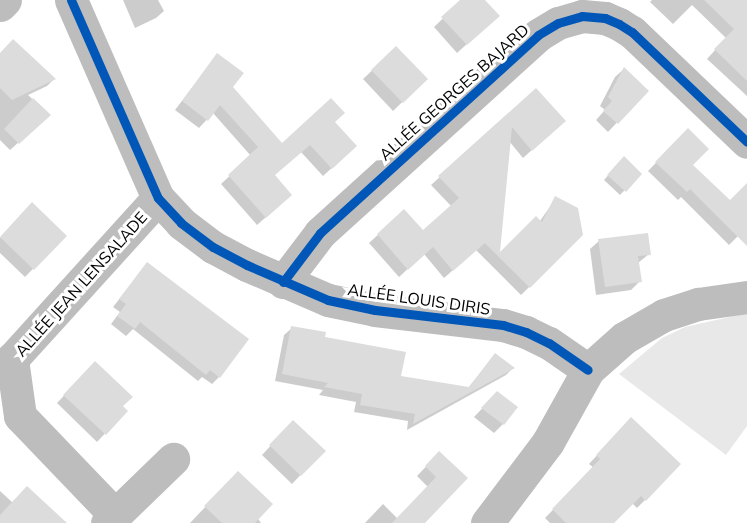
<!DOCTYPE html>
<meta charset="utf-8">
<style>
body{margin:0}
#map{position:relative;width:747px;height:523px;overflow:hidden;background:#fff;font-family:Mulish,sans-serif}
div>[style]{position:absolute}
.green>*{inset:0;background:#e8e8e8}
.shadow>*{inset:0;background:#0003}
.building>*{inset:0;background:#dcdcdc}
.minor>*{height:33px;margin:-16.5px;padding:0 16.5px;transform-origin:16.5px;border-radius:16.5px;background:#bdbdbd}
.cycleway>*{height:9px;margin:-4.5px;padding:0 4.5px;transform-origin:4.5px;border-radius:4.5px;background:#0057b8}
span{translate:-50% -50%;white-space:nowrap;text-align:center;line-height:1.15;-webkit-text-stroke:6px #fff;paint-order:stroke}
.street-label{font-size:16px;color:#000}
</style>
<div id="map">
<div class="green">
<div style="clip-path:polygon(747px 313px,747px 426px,726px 455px,619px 374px,662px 338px,685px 327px)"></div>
</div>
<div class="shadow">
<div style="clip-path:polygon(123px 0,158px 0,164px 11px,156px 18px,135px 28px)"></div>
<div style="clip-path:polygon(462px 0,483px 0,489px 24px,457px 53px,434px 27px)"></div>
<div style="clip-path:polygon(652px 0,738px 0,747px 9px,747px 96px,707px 59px,726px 38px,692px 5px,673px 24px,650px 2px)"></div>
<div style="clip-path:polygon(396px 48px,426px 79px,393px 111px,363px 79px)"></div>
<div style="clip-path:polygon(0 55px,54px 79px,47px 86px,28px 95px,49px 115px,10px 150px,0 140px)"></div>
<div style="clip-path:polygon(217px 55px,231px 87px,282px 145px,334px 122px,347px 154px,323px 176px,301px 152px,273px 176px,282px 203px,257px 225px,221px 184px,251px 156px,213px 113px,199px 128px,175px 110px)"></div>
<div style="clip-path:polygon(624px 69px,647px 91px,608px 132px,596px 120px,605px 110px,600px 106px,615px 77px)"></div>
<div style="clip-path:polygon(536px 90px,555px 129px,523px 158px,509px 141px,498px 256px,536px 218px,540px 221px,556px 198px,582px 235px,521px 295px,476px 250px,444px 278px,424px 254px,399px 277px,369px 243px,404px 211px,423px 232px,452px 207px,431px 185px)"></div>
<div style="clip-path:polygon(688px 130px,691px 165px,730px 203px,747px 190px,747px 227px,729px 245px,681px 197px,678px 200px,648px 171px)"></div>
<div style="clip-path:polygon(620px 162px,640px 174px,620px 195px,604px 180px)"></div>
<div style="clip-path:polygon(32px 204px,65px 236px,25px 277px,0 253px,0 238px)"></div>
<div style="clip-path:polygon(599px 241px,649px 254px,638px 263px,640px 281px,631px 290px,596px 295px,590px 249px)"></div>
<div style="clip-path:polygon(147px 264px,219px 377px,212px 384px,202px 377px,198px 381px,133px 329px,126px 336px,111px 324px,120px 312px,113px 307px)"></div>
<div style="clip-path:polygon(292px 328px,323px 338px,399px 377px,468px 388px,495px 355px,513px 368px,506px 375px,407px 430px,408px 421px,354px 412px,356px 402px,319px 395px,323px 390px,275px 381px,284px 335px)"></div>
<div style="clip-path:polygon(95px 363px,126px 411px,97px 442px,57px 403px)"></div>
<div style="clip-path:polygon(497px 393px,503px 424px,494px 433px,474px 417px)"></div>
<div style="clip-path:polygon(293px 422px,323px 451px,292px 484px,262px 455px)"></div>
<div style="clip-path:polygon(623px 427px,645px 500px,637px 508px,632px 503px,612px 523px,550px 523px,545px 518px,594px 468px,589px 464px)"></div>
<div style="clip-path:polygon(439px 453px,466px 478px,423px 523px,365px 523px,383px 504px,398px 519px,428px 487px,417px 476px)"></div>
<div style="clip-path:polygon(231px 480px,261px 523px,190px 523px)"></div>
<div style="clip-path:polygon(0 491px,13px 503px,55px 523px,0 523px)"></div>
</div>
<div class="building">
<div style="clip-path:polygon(460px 0,485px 0,500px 16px,467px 45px,441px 17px)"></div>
<div style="clip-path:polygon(704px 0,747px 0,747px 81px,714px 49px,734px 29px)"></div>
<div style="clip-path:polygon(13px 39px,56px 79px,12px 100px,0 88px,0 53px)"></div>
<div style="clip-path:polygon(396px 46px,428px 79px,403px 103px,371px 70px)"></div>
<div style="clip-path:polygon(217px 53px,244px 73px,233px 87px,282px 143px,331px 98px,345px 113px,335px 122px,357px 146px,332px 169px,310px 145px,275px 175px,292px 195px,266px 218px,228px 175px,258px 147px,220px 105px,208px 121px,182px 101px)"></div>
<div style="clip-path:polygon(624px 67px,649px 91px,618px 124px,603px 111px,612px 101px,608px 97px)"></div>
<div style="clip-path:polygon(536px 88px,566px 121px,532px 151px,512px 127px,500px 252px,536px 216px,542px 222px,555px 196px,578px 208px,583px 235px,530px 288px,485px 243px,453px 271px,433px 247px,408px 270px,377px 234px,404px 209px,423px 230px,459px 198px,438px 176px)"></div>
<div style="clip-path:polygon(33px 98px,51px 115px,19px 144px,4px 129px)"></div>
<div style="clip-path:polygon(688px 128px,709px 149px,693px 165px,730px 200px,747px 183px,747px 246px,690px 189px,687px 192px,655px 162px)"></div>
<div style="clip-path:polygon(624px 156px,642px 174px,626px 192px,607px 175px)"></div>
<div style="clip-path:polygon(32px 202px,67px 236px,34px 270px,0 237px)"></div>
<div style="clip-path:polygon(648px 233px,651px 255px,638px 256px,642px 282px,605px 287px,598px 239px)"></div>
<div style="clip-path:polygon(147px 262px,249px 339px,220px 378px,210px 370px,206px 375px,140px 322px,135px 329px,117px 316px,126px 304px,119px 299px)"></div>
<div style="clip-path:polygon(291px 326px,326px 332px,325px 337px,406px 352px,401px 376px,469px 387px,495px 353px,515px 368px,413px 424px,415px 414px,360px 405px,362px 394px,324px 387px,328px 383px,282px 374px)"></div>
<div style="clip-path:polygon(95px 361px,133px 397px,123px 406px,128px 411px,106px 435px,63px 395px)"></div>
<div style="clip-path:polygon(497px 391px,518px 407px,504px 425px,481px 408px)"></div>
<div style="clip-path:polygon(631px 417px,681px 464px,646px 501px,641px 496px,614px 523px,566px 523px,552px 509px,600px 459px,596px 455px)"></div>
<div style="clip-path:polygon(293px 420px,326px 451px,301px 476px,269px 445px)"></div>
<div style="clip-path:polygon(439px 451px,468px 478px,425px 523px,392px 523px,436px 477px,425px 466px)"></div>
<div style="clip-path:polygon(238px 471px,273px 504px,255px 523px,222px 523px,204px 506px)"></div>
<div style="clip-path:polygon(27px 486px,67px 523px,0 523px,0 515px)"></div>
</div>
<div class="minor">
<div style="left:71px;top:0;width:216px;rotate:66.3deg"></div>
<div style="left:158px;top:198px;width:34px;rotate:47deg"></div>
<div style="left:181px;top:223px;width:40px;rotate:37deg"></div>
<div style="left:213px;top:247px;width:38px;rotate:28deg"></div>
<div style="left:247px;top:265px;width:88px;rotate:23.4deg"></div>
<div style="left:328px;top:300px;width:48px;rotate:12deg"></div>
<div style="left:375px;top:310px;width:129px;rotate:6.7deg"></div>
<div style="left:503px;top:325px;width:24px;rotate:17deg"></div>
<div style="left:526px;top:332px;width:25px;rotate:26deg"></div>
<div style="left:549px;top:343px;width:47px;rotate:34.7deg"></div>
<div style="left:0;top:5px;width:7px;rotate:-45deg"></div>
<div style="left:283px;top:282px;width:61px;rotate:-52.9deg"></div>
<div style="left:320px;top:233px;width:294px;rotate:-42.2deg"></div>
<div style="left:538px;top:35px;width:23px;rotate:-31deg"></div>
<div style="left:558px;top:23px;width:25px;rotate:-16deg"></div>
<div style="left:582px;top:16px;width:23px;rotate:5deg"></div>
<div style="left:605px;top:18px;width:15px;rotate:23deg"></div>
<div style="left:619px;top:24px;width:15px;rotate:32deg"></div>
<div style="left:632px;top:32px;width:159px;rotate:43.7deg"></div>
<div style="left:115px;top:515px;width:81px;rotate:-44deg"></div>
<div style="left:107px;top:523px;width:11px;rotate:-45deg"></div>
<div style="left:115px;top:515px;width:137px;rotate:-133.8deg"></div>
<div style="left:20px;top:416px;width:58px;rotate:-98deg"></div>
<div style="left:12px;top:359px;width:217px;rotate:-47.8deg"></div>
<div style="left:487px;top:523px;width:101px;rotate:-53deg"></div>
<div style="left:548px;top:442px;width:82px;rotate:-60.9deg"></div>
<div style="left:588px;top:370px;width:48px;rotate:-41.6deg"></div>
<div style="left:624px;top:338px;width:46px;rotate:-29.9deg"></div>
<div style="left:664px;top:315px;width:36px;rotate:-18deg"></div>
<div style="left:698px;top:304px;width:49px;rotate:-8.1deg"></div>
</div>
<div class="cycleway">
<div style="left:71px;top:0;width:216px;rotate:66.3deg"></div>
<div style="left:158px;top:198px;width:34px;rotate:47deg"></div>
<div style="left:181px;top:223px;width:40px;rotate:37deg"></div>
<div style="left:213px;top:247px;width:38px;rotate:28deg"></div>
<div style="left:247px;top:265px;width:88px;rotate:23.4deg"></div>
<div style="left:328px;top:300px;width:48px;rotate:12deg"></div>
<div style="left:375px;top:310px;width:129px;rotate:6.7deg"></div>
<div style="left:503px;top:325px;width:24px;rotate:17deg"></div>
<div style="left:526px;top:332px;width:25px;rotate:26deg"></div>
<div style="left:549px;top:343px;width:47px;rotate:34.7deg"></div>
<div style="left:283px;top:282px;width:61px;rotate:-52.9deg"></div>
<div style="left:320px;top:233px;width:294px;rotate:-42.2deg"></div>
<div style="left:538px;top:35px;width:23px;rotate:-31deg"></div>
<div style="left:558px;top:23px;width:25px;rotate:-16deg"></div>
<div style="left:582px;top:16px;width:23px;rotate:5deg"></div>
<div style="left:605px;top:18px;width:15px;rotate:23deg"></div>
<div style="left:619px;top:24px;width:15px;rotate:32deg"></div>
<div style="left:632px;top:32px;width:159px;rotate:43.7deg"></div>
</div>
<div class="street-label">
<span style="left:454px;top:92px;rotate:-42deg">ALLÉE GEORGES BAJARD</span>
<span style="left:81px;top:284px;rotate:-48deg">ALLÉE JEAN LENSALADE</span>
<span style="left:419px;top:299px;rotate:8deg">ALLÉE LOUIS DIRIS</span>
</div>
</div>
